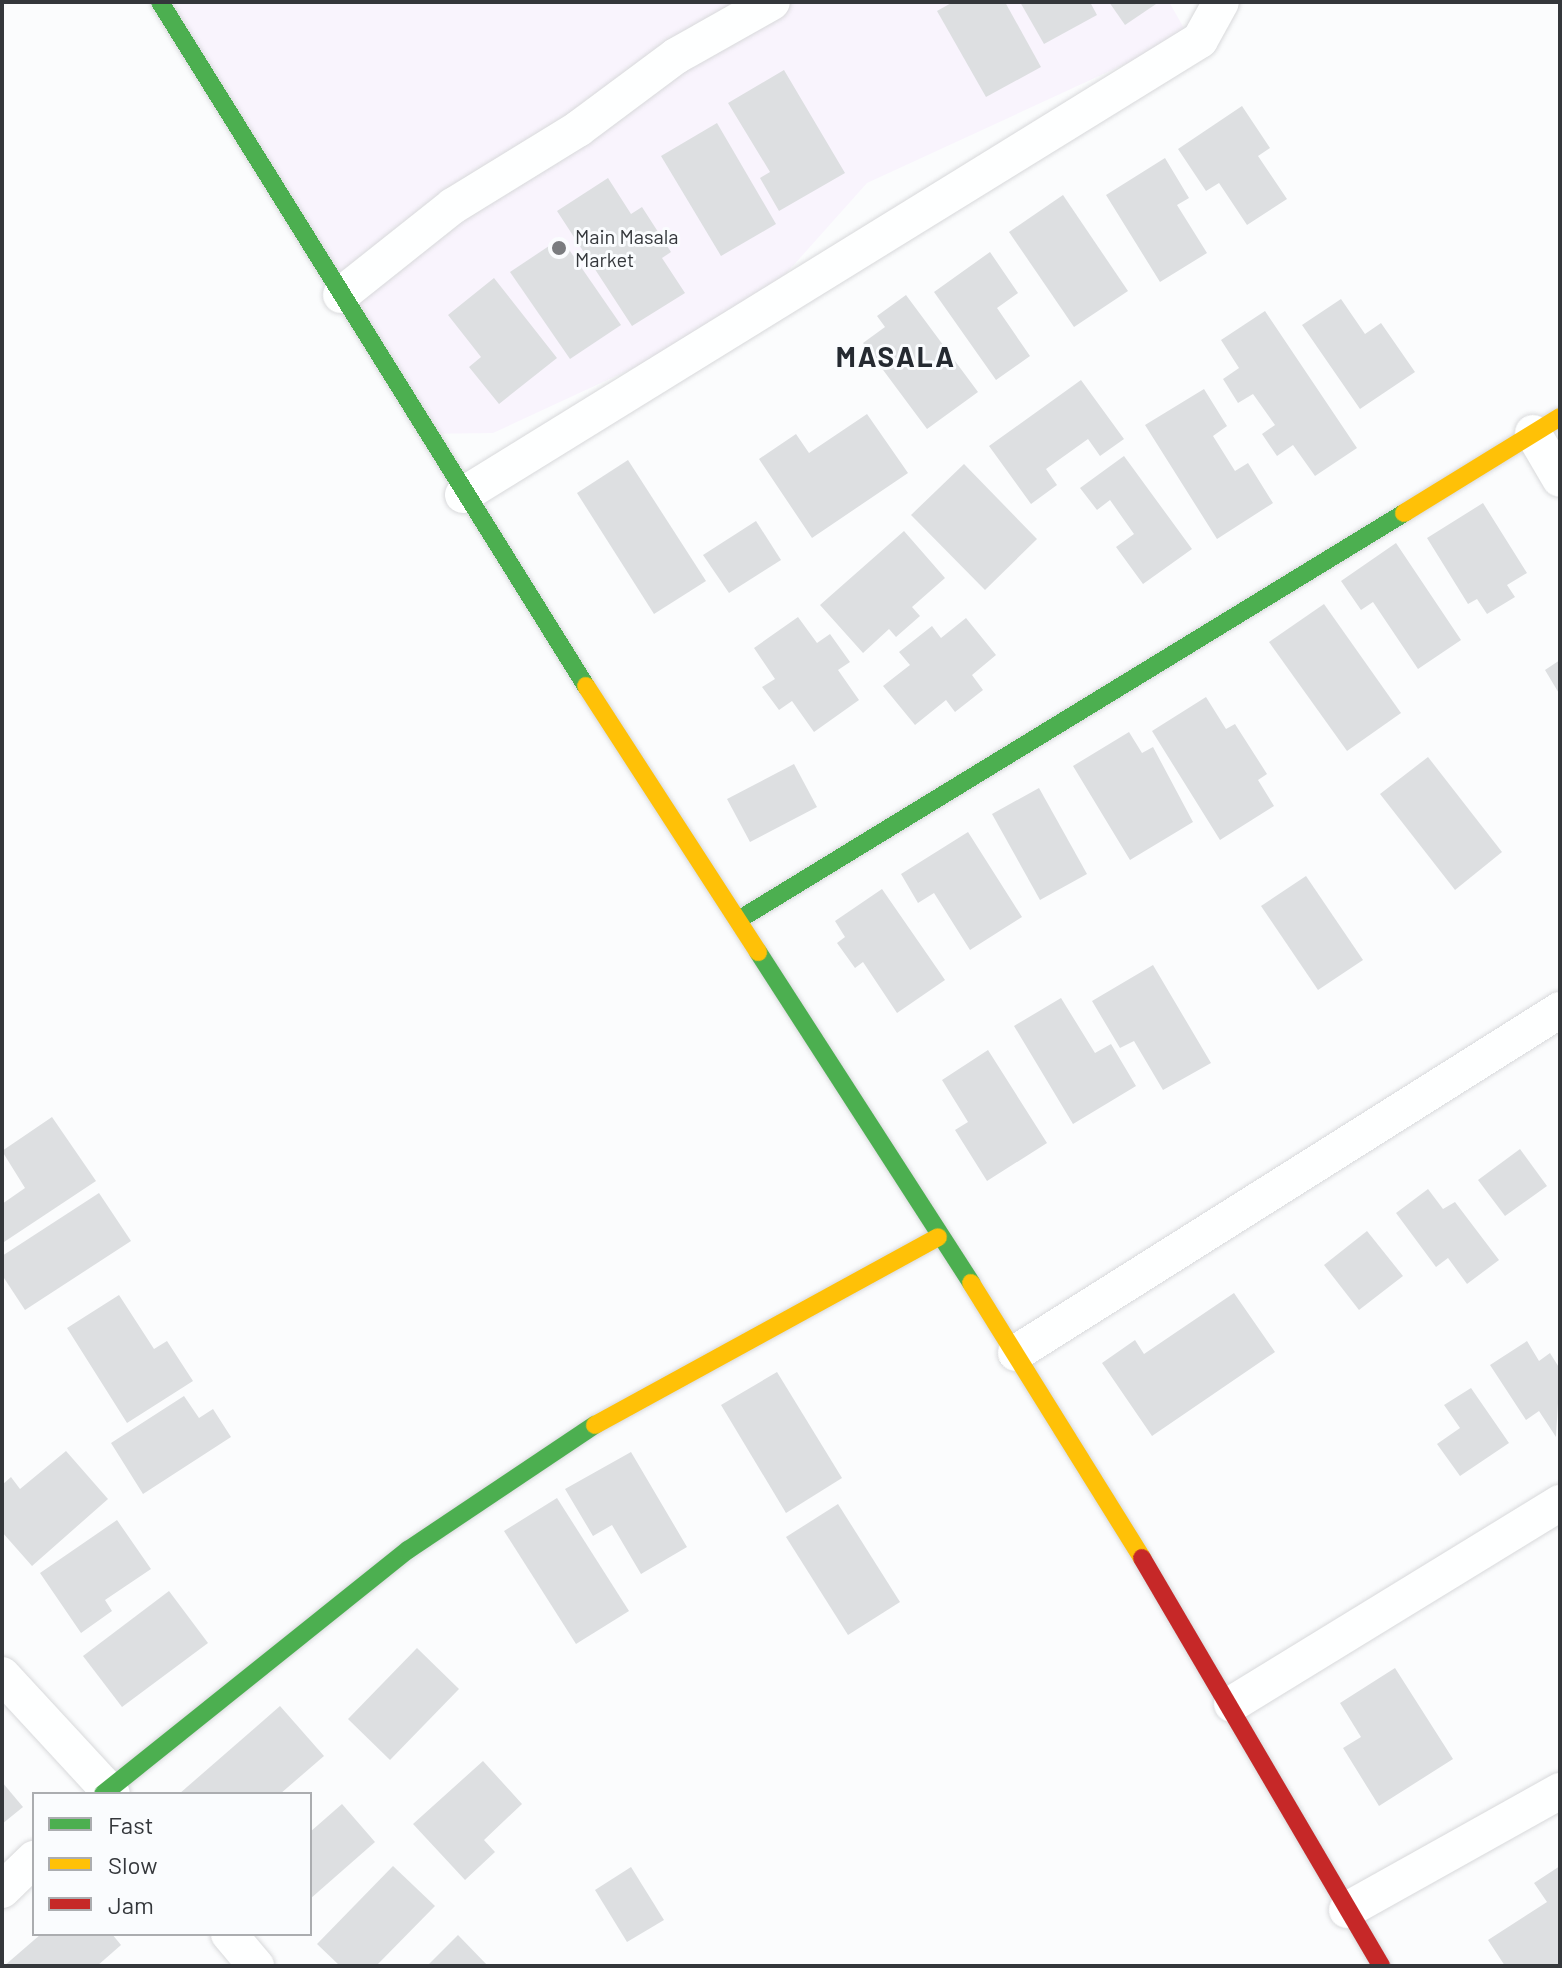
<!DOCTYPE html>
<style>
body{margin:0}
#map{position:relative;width:1562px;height:1968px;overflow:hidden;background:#fbfcfd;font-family:Barlow,sans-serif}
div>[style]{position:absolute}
.commercial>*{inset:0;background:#f9f4fd}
.building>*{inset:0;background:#dddfe1}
.roads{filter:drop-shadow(0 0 2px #d8d9db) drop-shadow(0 0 2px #d8d9db)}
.street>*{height:36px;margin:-18px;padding:0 18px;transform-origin:18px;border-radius:18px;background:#feffff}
.fast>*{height:18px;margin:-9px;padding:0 9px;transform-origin:9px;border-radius:9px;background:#4caf50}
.slow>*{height:18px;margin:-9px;padding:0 9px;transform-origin:9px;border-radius:9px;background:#ffc107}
.jam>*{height:18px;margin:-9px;padding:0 9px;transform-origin:9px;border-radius:9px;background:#c62828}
.dots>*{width:22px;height:22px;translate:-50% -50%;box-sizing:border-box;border:4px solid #fafcfe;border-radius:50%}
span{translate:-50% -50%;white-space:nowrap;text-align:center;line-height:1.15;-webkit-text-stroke:6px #fafcfe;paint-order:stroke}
.poi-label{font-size:20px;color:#34373b}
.left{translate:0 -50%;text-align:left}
.district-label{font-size:28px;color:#252a31;font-weight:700;letter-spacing:2px}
.frame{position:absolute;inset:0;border:4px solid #34373b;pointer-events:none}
.legend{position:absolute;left:32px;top:1792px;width:280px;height:144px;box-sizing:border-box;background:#fafcfe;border:2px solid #abadb0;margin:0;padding:10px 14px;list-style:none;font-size:24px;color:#34373b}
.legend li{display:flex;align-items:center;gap:16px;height:40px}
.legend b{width:40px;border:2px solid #abadb0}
</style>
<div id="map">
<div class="commercial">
<div style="clip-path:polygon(164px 2px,1169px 2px,1188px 35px,867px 183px,750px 314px,493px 433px,419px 434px)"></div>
</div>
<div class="building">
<div style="clip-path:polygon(953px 2px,1005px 2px,1041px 67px,986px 97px,937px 11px)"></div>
<div style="clip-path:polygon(1020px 2px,1090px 2px,1097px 15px,1044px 44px)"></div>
<div style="clip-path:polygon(1109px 2px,1159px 2px,1125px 25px)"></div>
<div style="clip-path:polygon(784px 70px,845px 173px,779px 211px,760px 178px,770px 172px,728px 103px)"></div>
<div style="clip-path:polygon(1242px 106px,1270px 148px,1258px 156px,1287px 199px,1247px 225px,1219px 183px,1206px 191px,1178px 149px)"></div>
<div style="clip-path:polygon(717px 123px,776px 224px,721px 256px,661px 156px)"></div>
<div style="clip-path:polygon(1165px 158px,1189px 198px,1177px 205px,1207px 253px,1160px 282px,1106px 195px)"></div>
<div style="clip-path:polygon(608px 178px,631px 214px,642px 207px,671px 252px,662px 258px,685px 293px,632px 326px,557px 211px)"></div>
<div style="clip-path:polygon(1063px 195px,1128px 291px,1074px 327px,1009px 232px)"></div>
<div style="clip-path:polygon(561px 238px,621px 325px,570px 359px,510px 272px)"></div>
<div style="clip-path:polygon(990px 252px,1018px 293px,997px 308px,1030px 356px,996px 380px,934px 292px)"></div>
<div style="clip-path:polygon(494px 278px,557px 358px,499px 404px,469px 367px,481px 357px,448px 315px)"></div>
<div style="clip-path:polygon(906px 295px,978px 392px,927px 429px,863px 343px,885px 327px,877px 316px)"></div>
<div style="clip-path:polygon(1341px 299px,1365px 334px,1381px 323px,1415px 372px,1360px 409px,1302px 325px)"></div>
<div style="clip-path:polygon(1265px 311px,1357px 448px,1315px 476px,1293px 445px,1277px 456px,1262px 434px,1275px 425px,1253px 394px,1238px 403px,1223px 379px,1239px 368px,1221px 340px)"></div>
<div style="clip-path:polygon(1081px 380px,1124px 439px,1100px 456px,1088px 439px,1046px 469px,1057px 485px,1031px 504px,989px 446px)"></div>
<div style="clip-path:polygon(1204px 389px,1227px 426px,1213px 436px,1235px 471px,1248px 463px,1273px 503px,1217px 539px,1145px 425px)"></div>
<div style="clip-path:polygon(867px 414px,908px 473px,812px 538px,759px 459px,796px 434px,809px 453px)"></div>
<div style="clip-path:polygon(1124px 456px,1192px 549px,1143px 584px,1116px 547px,1134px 534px,1110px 500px,1097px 510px,1080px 488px)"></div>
<div style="clip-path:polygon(628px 460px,706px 581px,654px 614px,577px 493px)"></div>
<div style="clip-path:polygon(964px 464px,1037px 539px,985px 590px,911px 515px)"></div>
<div style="clip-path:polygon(1483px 503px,1527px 573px,1507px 585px,1515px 597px,1487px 614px,1477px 599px,1468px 604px,1427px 538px)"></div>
<div style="clip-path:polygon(756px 521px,781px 560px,729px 593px,703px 555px)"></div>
<div style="clip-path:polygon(904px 531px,945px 578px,912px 607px,920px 616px,896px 637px,889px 629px,863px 653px,820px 605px)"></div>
<div style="clip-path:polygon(1396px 543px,1461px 640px,1418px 669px,1373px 602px,1361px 610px,1341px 581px)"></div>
<div style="clip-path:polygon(1324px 604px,1401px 713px,1347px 751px,1269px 642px)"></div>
<div style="clip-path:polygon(798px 617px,817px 643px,830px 634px,850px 662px,838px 670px,859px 700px,814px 732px,792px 701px,779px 710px,762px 687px,775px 679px,754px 648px)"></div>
<div style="clip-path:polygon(966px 618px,996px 655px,972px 675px,983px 690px,955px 712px,946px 700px,915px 725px,883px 686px,910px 665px,899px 652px,932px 626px,941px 638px)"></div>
<div style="clip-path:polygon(1560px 660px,1560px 695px,1545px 670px)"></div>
<div style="clip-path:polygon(1206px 697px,1226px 729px,1235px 724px,1267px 774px,1258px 780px,1274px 806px,1220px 840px,1152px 731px)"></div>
<div style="clip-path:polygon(1129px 732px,1142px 753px,1153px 747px,1193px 822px,1130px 860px,1073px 766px)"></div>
<div style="clip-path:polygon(1428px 757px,1502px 852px,1455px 890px,1380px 794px)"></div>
<div style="clip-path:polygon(794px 764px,817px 807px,750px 842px,727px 799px)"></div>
<div style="clip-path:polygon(1039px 788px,1087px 874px,1040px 900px,992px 814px)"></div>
<div style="clip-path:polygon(968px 832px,1022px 917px,970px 950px,934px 893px,918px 903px,901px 874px)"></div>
<div style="clip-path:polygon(1306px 876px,1363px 960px,1318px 990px,1261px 906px)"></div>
<div style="clip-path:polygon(882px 889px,945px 980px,897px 1013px,863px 962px,855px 968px,837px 943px,845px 937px,835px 921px)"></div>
<div style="clip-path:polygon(1153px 965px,1211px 1063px,1163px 1090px,1134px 1041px,1120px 1048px,1092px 1001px)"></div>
<div style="clip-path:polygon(1061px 998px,1095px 1053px,1111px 1044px,1136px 1086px,1073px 1124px,1014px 1026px)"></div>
<div style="clip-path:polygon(988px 1050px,1047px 1143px,987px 1181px,955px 1130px,968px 1122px,942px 1080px)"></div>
<div style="clip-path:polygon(52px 1117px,96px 1181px,4px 1242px,2px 1204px,25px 1188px,2px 1151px)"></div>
<div style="clip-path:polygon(1520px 1149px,1547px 1186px,1505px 1216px,1478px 1180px)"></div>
<div style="clip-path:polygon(1428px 1189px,1443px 1209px,1455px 1202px,1499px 1260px,1467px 1284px,1448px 1258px,1436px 1267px,1396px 1213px)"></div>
<div style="clip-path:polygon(99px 1193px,131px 1241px,25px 1310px,2px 1275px,2px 1256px)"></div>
<div style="clip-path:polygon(1367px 1231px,1403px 1276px,1359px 1310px,1324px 1265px)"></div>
<div style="clip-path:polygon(1234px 1293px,1275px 1352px,1152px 1436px,1102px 1363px,1135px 1340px,1144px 1354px)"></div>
<div style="clip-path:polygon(119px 1295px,154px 1349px,167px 1341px,193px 1381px,127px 1423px,67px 1328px)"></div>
<div style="clip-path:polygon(1527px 1341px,1539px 1361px,1550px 1353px,1560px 1369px,1556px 1437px,1539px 1411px,1526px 1420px,1490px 1365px)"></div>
<div style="clip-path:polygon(777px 1372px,842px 1478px,786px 1513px,721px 1405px)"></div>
<div style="clip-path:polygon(1471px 1388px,1509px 1443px,1460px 1476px,1437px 1444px,1460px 1428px,1444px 1405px)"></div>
<div style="clip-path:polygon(184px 1396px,199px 1418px,213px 1409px,231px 1437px,143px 1494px,111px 1443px)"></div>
<div style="clip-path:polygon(66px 1451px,108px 1499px,32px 1566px,2px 1532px,2px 1485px,11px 1477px,20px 1489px)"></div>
<div style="clip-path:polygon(631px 1452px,687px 1547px,641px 1574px,612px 1525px,593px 1536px,565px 1489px)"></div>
<div style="clip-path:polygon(557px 1498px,629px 1611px,576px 1644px,504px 1531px)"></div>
<div style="clip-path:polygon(838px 1504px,900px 1602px,848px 1635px,786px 1537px)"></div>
<div style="clip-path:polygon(117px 1520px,151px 1569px,105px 1600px,112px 1611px,81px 1633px,40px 1573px)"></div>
<div style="clip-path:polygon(169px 1591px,208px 1643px,122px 1707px,83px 1656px)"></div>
<div style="clip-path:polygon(417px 1648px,459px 1689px,390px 1760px,348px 1719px)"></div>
<div style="clip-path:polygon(1395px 1668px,1453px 1759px,1379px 1806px,1343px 1748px,1361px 1737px,1340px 1703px)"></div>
<div style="clip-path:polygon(280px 1706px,324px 1756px,280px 1794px,179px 1794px)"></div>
<div style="clip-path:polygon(483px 1761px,522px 1804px,484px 1840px,495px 1852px,465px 1880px,413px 1824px)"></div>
<div style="clip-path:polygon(2px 1782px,23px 1807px,2px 1824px)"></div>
<div style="clip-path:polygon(342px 1804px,375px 1842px,310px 1899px,310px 1832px)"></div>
<div style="clip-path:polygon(393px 1866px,435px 1906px,376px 1966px,340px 1966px,317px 1944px)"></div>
<div style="clip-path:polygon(1560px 1866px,1560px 1966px,1505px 1966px,1488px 1940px,1547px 1902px,1534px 1883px)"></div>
<div style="clip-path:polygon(631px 1867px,664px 1920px,627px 1942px,595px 1890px)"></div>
<div style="clip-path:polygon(41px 1934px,112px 1934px,121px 1945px,97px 1966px,4px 1966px)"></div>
<div style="clip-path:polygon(458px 1935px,488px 1966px,427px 1966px)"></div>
</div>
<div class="roads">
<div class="street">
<div style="left:341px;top:295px;width:143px;rotate:-38.5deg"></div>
<div style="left:453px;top:206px;width:147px;rotate:-31.6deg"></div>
<div style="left:578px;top:129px;width:122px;rotate:-36.7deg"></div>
<div style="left:676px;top:56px;width:110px;rotate:-29.4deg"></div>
<div style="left:1533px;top:433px;width:53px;rotate:59.6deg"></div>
<div style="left:463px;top:495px;width:866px;rotate:-31.69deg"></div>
<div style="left:1200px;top:40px;width:43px;rotate:-61.1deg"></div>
<div style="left:1016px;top:1353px;width:643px;rotate:-32.23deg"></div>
<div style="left:2px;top:1675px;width:162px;rotate:47.3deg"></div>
<div style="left:1232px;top:1704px;width:385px;rotate:-31.5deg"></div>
<div style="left:2px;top:1890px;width:45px;rotate:-44.1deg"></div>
<div style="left:1347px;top:1910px;width:244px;rotate:-29.2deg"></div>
<div style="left:229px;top:1934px;width:42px;rotate:49.8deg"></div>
</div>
<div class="fast">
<div style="left:160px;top:2px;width:806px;rotate:58.09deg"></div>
<div style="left:740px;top:919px;width:778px;rotate:-31.44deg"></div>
<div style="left:758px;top:952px;width:394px;rotate:57.2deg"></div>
<div style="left:103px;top:1794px;width:391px;rotate:-38.7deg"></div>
<div style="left:408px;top:1550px;width:225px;rotate:-33.8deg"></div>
</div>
<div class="slow">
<div style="left:1404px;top:513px;width:183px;rotate:-31.6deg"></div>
<div style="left:586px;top:686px;width:317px;rotate:57.1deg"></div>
<div style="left:971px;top:1283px;width:324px;rotate:58.1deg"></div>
<div style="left:595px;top:1425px;width:391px;rotate:-28.7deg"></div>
</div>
<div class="jam">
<div style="left:1142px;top:1558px;width:473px;rotate:59.6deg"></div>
</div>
</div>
<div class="dots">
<div style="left:559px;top:248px;background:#7a7c7f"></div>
</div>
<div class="poi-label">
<span class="left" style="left:575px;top:248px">Main Masala<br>Market</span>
</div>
<div class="district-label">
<span style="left:896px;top:356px">MASALA</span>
</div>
<div class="frame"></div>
<ul class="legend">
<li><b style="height:10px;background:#4caf50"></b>Fast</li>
<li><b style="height:10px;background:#ffc107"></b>Slow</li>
<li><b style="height:10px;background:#c62828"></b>Jam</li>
</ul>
</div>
